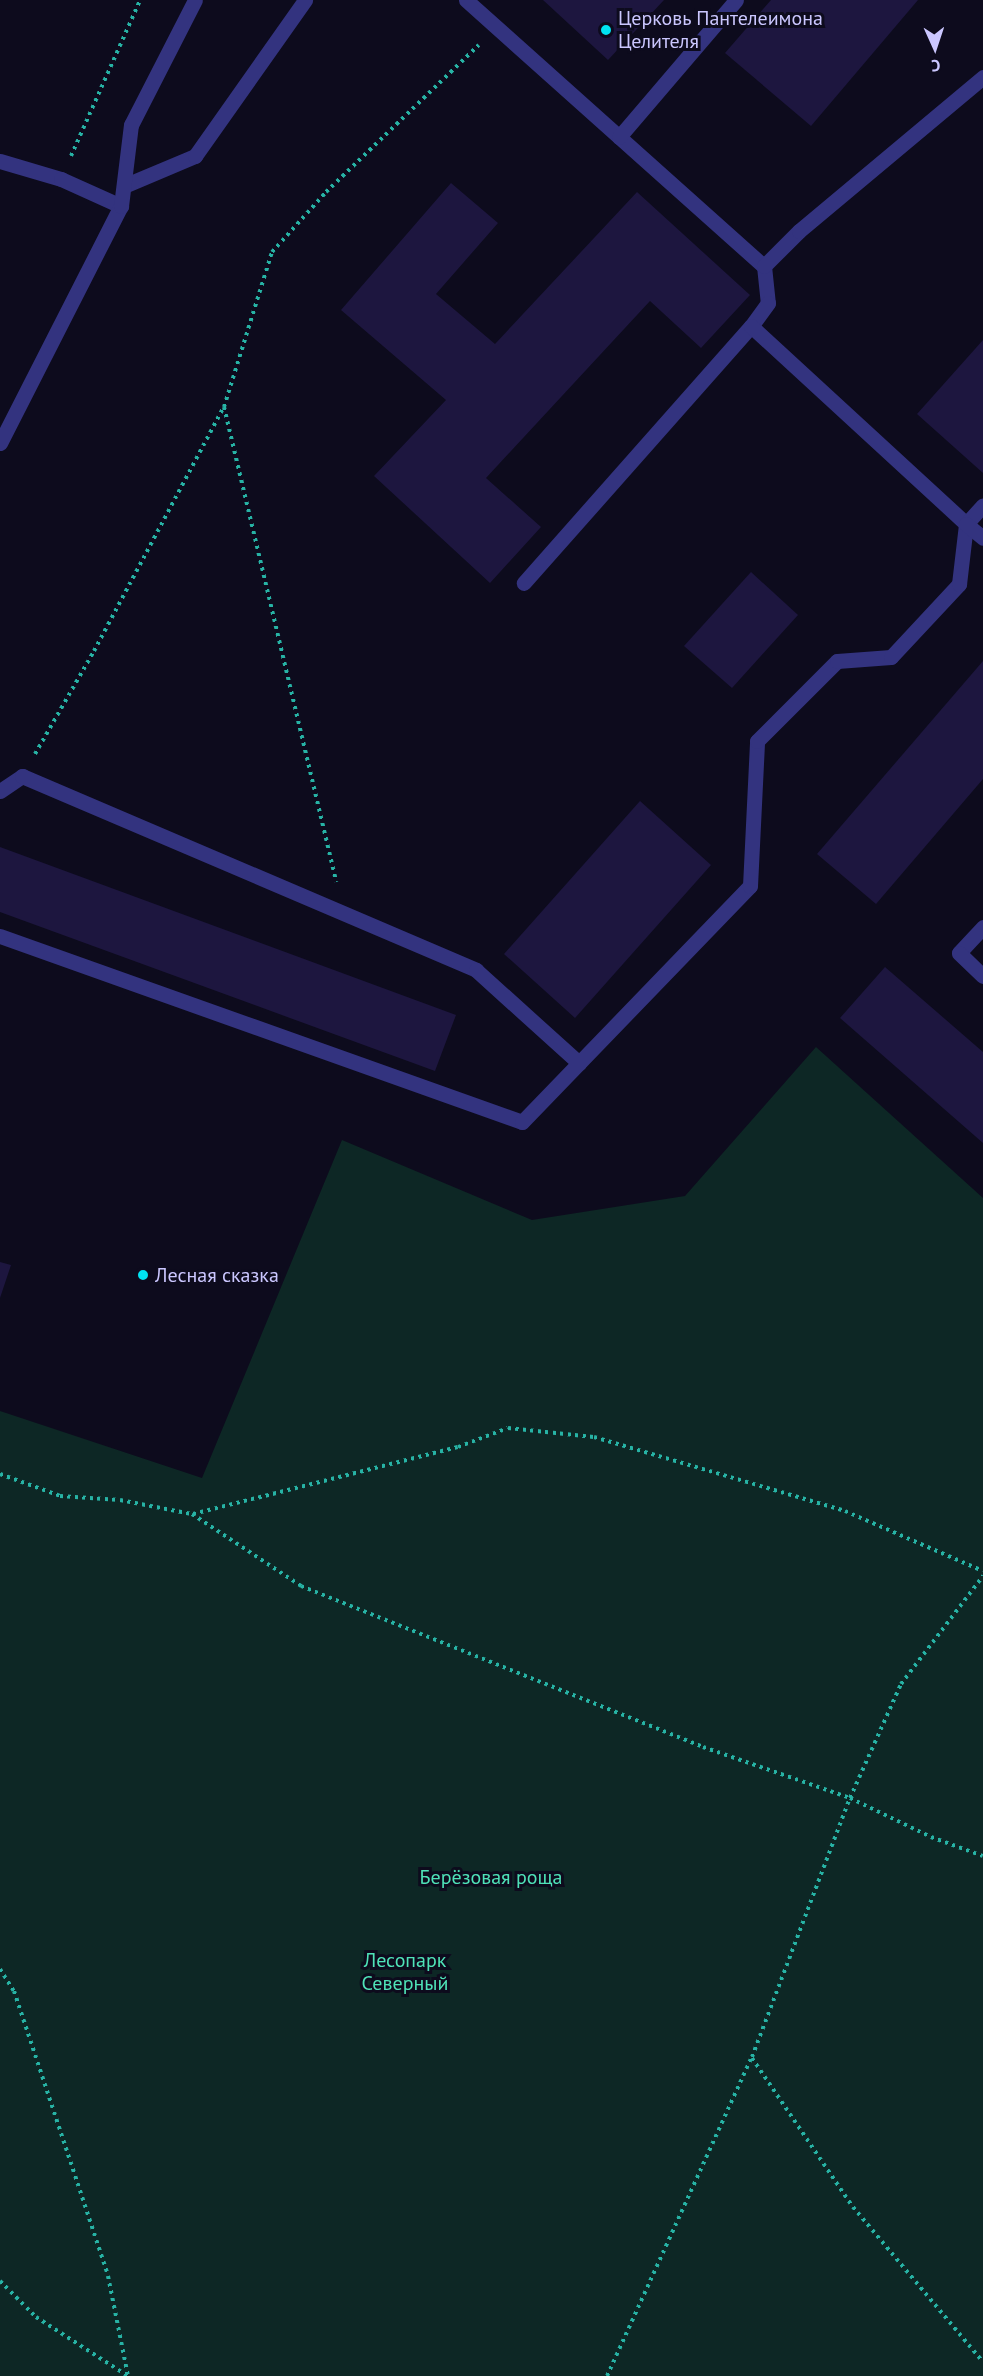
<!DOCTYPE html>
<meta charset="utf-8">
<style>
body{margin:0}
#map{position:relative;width:983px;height:2376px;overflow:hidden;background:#0d0b1d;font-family:"PT Sans",sans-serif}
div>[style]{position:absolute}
.green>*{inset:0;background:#0d2725}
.building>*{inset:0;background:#1d163f}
.path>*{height:4px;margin-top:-2px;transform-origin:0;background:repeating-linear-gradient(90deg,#27b3a5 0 3px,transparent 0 7.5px)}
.service>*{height:15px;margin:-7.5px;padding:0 7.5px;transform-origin:7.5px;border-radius:7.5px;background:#33337f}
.minor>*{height:15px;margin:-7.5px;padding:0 7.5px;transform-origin:7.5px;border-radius:7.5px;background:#33337f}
.tertiary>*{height:15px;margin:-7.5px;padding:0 7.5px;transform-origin:7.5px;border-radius:7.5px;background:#33337f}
.dots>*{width:16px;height:16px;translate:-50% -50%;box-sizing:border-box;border:3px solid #0d0b1d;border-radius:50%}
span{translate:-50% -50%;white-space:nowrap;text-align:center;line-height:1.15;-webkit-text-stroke:6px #0d0b1d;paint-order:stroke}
.poi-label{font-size:20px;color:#cbc7ff}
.left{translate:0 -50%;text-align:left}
.park-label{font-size:20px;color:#4fe3b8}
.north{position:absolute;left:905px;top:18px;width:60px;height:60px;-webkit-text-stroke:4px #0d0b1d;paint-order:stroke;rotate:177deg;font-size:16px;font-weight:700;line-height:24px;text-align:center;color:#cbc7ff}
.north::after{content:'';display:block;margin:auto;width:21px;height:27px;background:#cbc7ff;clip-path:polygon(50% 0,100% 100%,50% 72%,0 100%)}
</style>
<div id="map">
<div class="green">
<div style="clip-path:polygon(816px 1047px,983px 1198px,983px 2376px,0 2376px,0 1411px,202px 1478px,342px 1140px,532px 1220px,685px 1196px)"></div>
</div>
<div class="building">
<div style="clip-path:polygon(543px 0,664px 0,608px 60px)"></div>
<div style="clip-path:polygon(771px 0,918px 0,811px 126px,725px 53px)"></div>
<div style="clip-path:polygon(451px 183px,498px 223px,436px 294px,495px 344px,637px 192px,750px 295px,701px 348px,650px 301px,486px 478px,541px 527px,490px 583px,374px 476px,446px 400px,341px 310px)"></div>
<div style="clip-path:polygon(983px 340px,983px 473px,917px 414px)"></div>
<div style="clip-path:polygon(751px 572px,798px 615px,732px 688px,684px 646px)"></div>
<div style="clip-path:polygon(983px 661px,983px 779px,876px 904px,817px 854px)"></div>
<div style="clip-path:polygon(640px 801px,711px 865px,575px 1018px,504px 954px)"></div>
<div style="clip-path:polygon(0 847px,456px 1015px,435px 1071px,0 912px)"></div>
<div style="clip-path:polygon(885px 967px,983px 1052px,983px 1143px,840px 1018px)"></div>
<div style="clip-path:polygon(0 1262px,11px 1265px,0 1298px)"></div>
</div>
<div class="path">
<div style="left:71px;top:156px;width:171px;rotate:-66.1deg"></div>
<div style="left:224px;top:407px;width:488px;rotate:76.7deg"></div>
<div style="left:35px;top:754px;width:119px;rotate:-60.2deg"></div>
<div style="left:94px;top:651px;width:276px;rotate:-62deg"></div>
<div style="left:224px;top:407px;width:162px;rotate:-72.8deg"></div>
<div style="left:272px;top:252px;width:81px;rotate:-48deg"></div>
<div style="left:326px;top:192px;width:212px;rotate:-43.9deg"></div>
<div style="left:0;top:1474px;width:64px;rotate:20.1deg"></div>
<div style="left:60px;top:1496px;width:60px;rotate:3.8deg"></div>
<div style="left:120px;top:1500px;width:73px;rotate:11deg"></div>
<div style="left:192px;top:1514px;width:131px;rotate:33.4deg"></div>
<div style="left:301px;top:1586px;width:433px;rotate:21.8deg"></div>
<div style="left:703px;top:1747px;width:156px;rotate:19.1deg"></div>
<div style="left:850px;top:1798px;width:90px;rotate:25.7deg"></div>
<div style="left:931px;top:1837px;width:55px;rotate:20.1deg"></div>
<div style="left:193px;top:1514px;width:273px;rotate:-14.2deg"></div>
<div style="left:458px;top:1447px;width:53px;rotate:-20.8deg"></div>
<div style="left:508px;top:1428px;width:86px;rotate:6deg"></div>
<div style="left:594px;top:1437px;width:262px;rotate:16.4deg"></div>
<div style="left:845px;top:1511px;width:150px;rotate:23.5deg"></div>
<div style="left:0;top:1969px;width:26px;rotate:58deg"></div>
<div style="left:14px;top:1991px;width:300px;rotate:71.7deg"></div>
<div style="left:108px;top:2276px;width:102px;rotate:78.7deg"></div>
<div style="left:752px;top:2058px;width:180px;rotate:55.9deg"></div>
<div style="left:853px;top:2207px;width:202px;rotate:50deg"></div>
<div style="left:0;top:2281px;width:51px;rotate:45deg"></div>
<div style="left:36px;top:2317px;width:109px;rotate:32.7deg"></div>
<div style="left:607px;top:2376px;width:350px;rotate:-65.6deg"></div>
<div style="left:752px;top:2057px;width:277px;rotate:-69.3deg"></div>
<div style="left:850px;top:1798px;width:125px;rotate:-65.9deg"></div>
<div style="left:901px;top:1684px;width:136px;rotate:-52.8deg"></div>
</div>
<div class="service">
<div style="left:466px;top:0;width:399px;rotate:41.8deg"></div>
<div style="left:764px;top:266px;width:37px;rotate:84deg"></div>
<div style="left:768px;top:303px;width:29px;rotate:126deg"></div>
<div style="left:751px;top:326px;width:343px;rotate:131.5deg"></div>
<div style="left:619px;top:137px;width:180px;rotate:-49.5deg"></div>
<div style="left:764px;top:266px;width:49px;rotate:-45deg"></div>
<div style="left:799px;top:231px;width:240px;rotate:-39.9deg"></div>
<div style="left:751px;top:326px;width:292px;rotate:42.6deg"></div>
<div style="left:966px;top:524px;width:25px;rotate:-48deg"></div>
<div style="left:0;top:791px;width:27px;rotate:-34deg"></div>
<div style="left:22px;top:776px;width:494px;rotate:23.1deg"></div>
<div style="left:476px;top:970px;width:139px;rotate:42.1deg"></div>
<div style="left:983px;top:927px;width:35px;rotate:133deg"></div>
<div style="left:959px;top:953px;width:33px;rotate:44deg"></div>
<div style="left:0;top:936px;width:554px;rotate:19.61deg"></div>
<div style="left:522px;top:1122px;width:328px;rotate:-46deg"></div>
<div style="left:750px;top:886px;width:145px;rotate:-87.2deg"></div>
<div style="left:757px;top:741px;width:113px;rotate:-45deg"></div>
<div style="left:837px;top:661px;width:54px;rotate:-4.2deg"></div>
<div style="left:891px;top:657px;width:100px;rotate:-47deg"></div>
<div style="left:959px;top:584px;width:60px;rotate:-83.3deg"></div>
<div style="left:966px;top:524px;width:22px;rotate:39deg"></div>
</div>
<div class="minor">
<div style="left:0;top:161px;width:64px;rotate:16.4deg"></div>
<div style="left:61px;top:179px;width:66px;rotate:24.2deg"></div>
<div style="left:126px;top:185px;width:75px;rotate:-22.8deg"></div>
<div style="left:195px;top:156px;width:191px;rotate:-54.8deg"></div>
</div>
<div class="tertiary">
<div style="left:0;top:443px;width:266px;rotate:-63deg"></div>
<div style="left:121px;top:206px;width:82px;rotate:-83deg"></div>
<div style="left:131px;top:125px;width:140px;rotate:-62.9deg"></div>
</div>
<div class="dots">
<div style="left:606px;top:30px;background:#00e3f2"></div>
<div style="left:143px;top:1275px;background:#00e3f2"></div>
</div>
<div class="poi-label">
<span class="left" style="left:618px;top:30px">Церковь Пантелеимона<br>Целителя</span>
<span class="left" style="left:155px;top:1275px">Лесная сказка</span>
</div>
<div class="park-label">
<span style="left:491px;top:1877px">Берёзовая роща</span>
<span style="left:405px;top:1972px">Лесопарк<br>Северный</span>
</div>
<div class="north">С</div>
</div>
